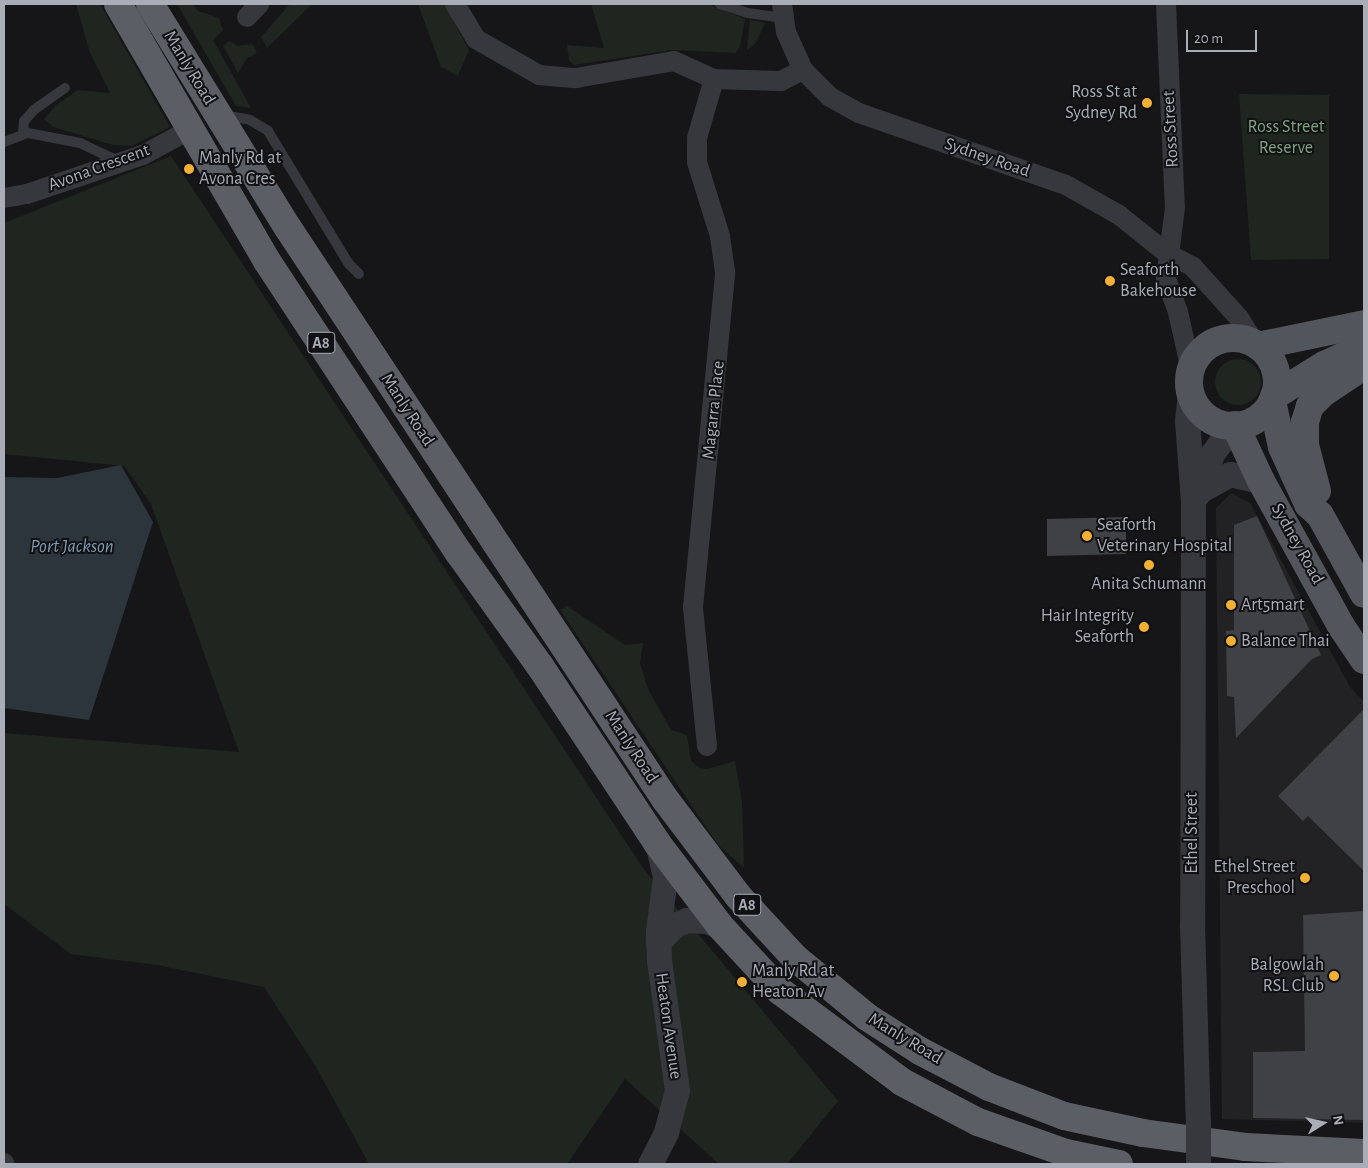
<!DOCTYPE html>
<style>
body{margin:0}
#map{position:relative;width:1368px;height:1168px;overflow:hidden;background:#161618;font-family:"Alegreya Sans",sans-serif}
div>[style]{position:absolute}
.built>*{inset:0;background:#222225}
.green>*{inset:0;background:#1e261f}
.round{border-radius:50%}
.water>*{inset:0;background:#2c353c}
.building>*{inset:0;background:#404145}
.service>*{height:10px;margin:-5px;padding:0 5px;transform-origin:5px;border-radius:5px;background:#37383d}
.minor>*{height:20px;margin:-10px;padding:0 10px;transform-origin:10px;border-radius:10px;background:#37383d}
.tertiary>*{height:25px;margin:-12.5px;padding:0 12.5px;transform-origin:12.5px;border-radius:12.5px;background:#37383d}
.primary>*{height:28px;margin:-14px;padding:0 14px;transform-origin:14px;border-radius:14px;background:#53555c}
.primary>.ring{margin:-14px;padding:0;box-sizing:content-box;background:none;border:28px solid #53555c;border-radius:50%}
.trunk>*{height:28px;margin:-14px;padding:0 14px;transform-origin:14px;border-radius:14px;background:#5b5e65}
.tertiary-bridge>*{height:25px;margin:-12.5px;padding:0 12.5px;transform-origin:12.5px;border-radius:12.5px;background:#37383d}
.dots>*{width:14px;height:14px;translate:-50% -50%;box-sizing:border-box;border:2px solid #111113;border-radius:50%}
span{translate:-50% -50%;white-space:nowrap;text-align:center;line-height:1.15;-webkit-text-stroke:4px #111113;paint-order:stroke}
.shield-label span{padding:1px 4px;background:#111113;border:1px solid;border-radius:4px;-webkit-text-stroke-width:0}
.shield-label{font-size:16px;color:#a8adb8;font-weight:700}
.street-label{font-size:18px;color:#a8adb8}
.poi-label{font-size:18px;color:#a8adb8}
.right{translate:-100% -50%;text-align:right}
.left{translate:0 -50%;text-align:left}
.park-label{font-size:18px;color:#7fa381}
.water-label{font-size:19px;color:#7f9bb3;font-style:italic}
.frame{position:absolute;inset:0;border:5px solid #a8adb8;pointer-events:none}
.north{position:absolute;left:1298px;top:1098px;width:50px;height:50px;-webkit-text-stroke:4px #111113;paint-order:stroke;rotate:80deg;font-size:14px;font-weight:700;line-height:20px;text-align:center;color:#a8adb8}
.north::after{content:'';display:block;margin:auto;width:18px;height:22px;background:#a8adb8;clip-path:polygon(50% 0,100% 100%,50% 72%,0 100%)}
.scale{position:absolute;left:1186px;top:30px;width:71px;height:22px;box-sizing:border-box;border:2px solid #a8adb8;border-top:0;padding-left:6px;font-size:15px;line-height:18px;white-space:nowrap;color:#a8adb8;-webkit-text-stroke:4px #111113;paint-order:stroke}
</style>
<div id="map">
<div class="built">
<div style="clip-path:polygon(1231px 493px,1250px 503px,1350px 687px,1364px 702px,1364px 1123px,1222px 1119px,1216px 508px)"></div>
</div>
<div class="green">
<div style="clip-path:polygon(76px 4px,100px 4px,170px 127px,132px 146px,113px 145px,53px 127px,44px 119px,56px 105px,78px 90px,110px 93px,90px 53px)"></div>
<div style="clip-path:polygon(177px 4px,194px 5px,198px 11px,219px 18px,223px 30px,213px 40px,251px 108px,236px 106px)"></div>
<div style="clip-path:polygon(290px 4px,311px 5px,267px 48px,261px 37px)"></div>
<div style="clip-path:polygon(418px 4px,444px 4px,469px 50px,458px 76px,441px 67px)"></div>
<div style="clip-path:polygon(591px 4px,708px 4px,745px 19px,740px 46px,736px 53px,671px 50px,574px 65px,569px 60px,567px 45px,604px 48px)"></div>
<div style="clip-path:polygon(750px 20px,765px 23px,756px 43px,747px 50px)"></div>
<div style="clip-path:polygon(229px 41px,238px 46px,252px 44px,257px 53px,247px 58px,238px 73px,223px 46px)"></div>
<div style="clip-path:polygon(1239px 94px,1329px 95px,1329px 259px,1251px 260px)"></div>
<div style="clip-path:polygon(171px 156px,643px 868px,838px 1101px,787px 1164px,719px 1164px,625px 1079px,567px 1164px,369px 1164px,316px 1067px,264px 987px,157px 965px,71px 954px,4px 904px,4px 733px,239px 752px,151px 504px,124px 466px,4px 454px,4px 223px)"></div>
<div class="round" style="left:1215px;top:359px;width:46px;height:46px"></div>
<div style="clip-path:polygon(567px 606px,625px 645px,643px 643px,640px 663px,648px 689px,671px 730px,687px 735px,691px 761px,700px 768px,707px 769px,735px 761px,742px 801px,744px 868px,718px 845px,560px 610px)"></div>
</div>
<div class="water">
<div style="clip-path:polygon(121px 465px,153px 522px,89px 720px,4px 708px,4px 477px,57px 478px)"></div>
</div>
<div class="building">
<div style="clip-path:polygon(1257px 516px,1321px 655px,1312px 659px,1236px 738px,1234px 697px,1227px 696px,1226px 631px,1234px 630px,1234px 525px)"></div>
<div style="clip-path:polygon(1126px 517px,1126px 554px,1047px 556px,1047px 519px)"></div>
<div style="clip-path:polygon(1364px 709px,1364px 871px,1308px 816px,1303px 821px,1278px 796px)"></div>
<div style="clip-path:polygon(1364px 911px,1364px 1120px,1253px 1118px,1253px 1052px,1305px 1051px,1303px 915px)"></div>
</div>
<div class="service">
<div style="left:720px;top:4px;width:29px;rotate:18deg"></div>
<div style="left:748px;top:13px;width:34px;rotate:8deg"></div>
<div style="left:65px;top:88px;width:38px;rotate:145deg"></div>
<div style="left:34px;top:110px;width:15px;rotate:132deg"></div>
<div style="left:24px;top:121px;width:11px;rotate:95deg"></div>
<div style="left:23px;top:132px;width:58px;rotate:10.9deg"></div>
<div style="left:80px;top:143px;width:44px;rotate:25.4deg"></div>
<div style="left:223px;top:115px;width:27px;rotate:10deg"></div>
<div style="left:250px;top:120px;width:21px;rotate:31deg"></div>
<div style="left:268px;top:131px;width:156px;rotate:58.7deg"></div>
<div style="left:349px;top:264px;width:14px;rotate:45deg"></div>
<div style="left:4px;top:142px;width:22px;rotate:-21deg"></div>
</div>
<div class="minor">
<div style="left:455px;top:4px;width:41px;rotate:59deg"></div>
<div style="left:476px;top:39px;width:73px;rotate:29.7deg"></div>
<div style="left:539px;top:75px;width:37px;rotate:5deg"></div>
<div style="left:576px;top:78px;width:99px;rotate:-9.8deg"></div>
<div style="left:674px;top:61px;width:44px;rotate:24.2deg"></div>
<div style="left:714px;top:79px;width:67px;rotate:1.7deg"></div>
<div style="left:781px;top:81px;width:25px;rotate:-27deg"></div>
<div style="left:782px;top:4px;width:28px;rotate:82deg"></div>
<div style="left:786px;top:32px;width:42px;rotate:65.9deg"></div>
<div style="left:803px;top:70px;width:38px;rotate:45deg"></div>
<div style="left:830px;top:97px;width:33px;rotate:29deg"></div>
<div style="left:859px;top:113px;width:219px;rotate:19.2deg"></div>
<div style="left:1066px;top:185px;width:61px;rotate:29.5deg"></div>
<div style="left:1119px;top:215px;width:63px;rotate:38.5deg"></div>
<div style="left:1168px;top:254px;width:28px;rotate:27deg"></div>
<div style="left:1193px;top:267px;width:69px;rotate:48deg"></div>
<div style="left:1239px;top:318px;width:31px;rotate:58deg"></div>
<div style="left:1166px;top:4px;width:203px;rotate:87.5deg"></div>
<div style="left:1175px;top:207px;width:73px;rotate:97.1deg"></div>
<div style="left:1166px;top:279px;width:35px;rotate:70deg"></div>
<div style="left:1178px;top:312px;width:59px;rotate:77.4deg"></div>
<div style="left:247px;top:17px;width:18px;rotate:-47deg"></div>
<div style="left:4px;top:198px;width:23px;rotate:-10deg"></div>
<div style="left:27px;top:194px;width:122px;rotate:-18.6deg"></div>
<div style="left:143px;top:155px;width:52px;rotate:-28.5deg"></div>
<div style="left:707px;top:746px;width:140px;rotate:-95.8deg"></div>
<div style="left:693px;top:607px;width:337px;rotate:-84.5deg"></div>
<div style="left:725px;top:272px;width:36px;rotate:-98deg"></div>
<div style="left:720px;top:236px;width:77px;rotate:-107.3deg"></div>
<div style="left:697px;top:162px;width:24px;rotate:-90deg"></div>
<div style="left:697px;top:138px;width:61px;rotate:-73.9deg"></div>
<div style="left:4px;top:1163px;width:1px;rotate:45deg"></div>
</div>
<div class="tertiary">
<div style="left:1190px;top:392px;width:28px;rotate:96deg"></div>
<div style="left:1187px;top:420px;width:81px;rotate:85.8deg"></div>
<div style="left:1193px;top:501px;width:424px;rotate:90.1deg"></div>
<div style="left:1192px;top:925px;width:197px;rotate:88.3deg"></div>
<div style="left:1201px;top:490px;width:33px;rotate:-29deg"></div>
<div style="left:1230px;top:474px;width:32px;rotate:13deg"></div>
<div style="left:1197px;top:495px;width:44px;rotate:-69.9deg"></div>
<div style="left:1212px;top:454px;width:36px;rotate:-54deg"></div>
<div style="left:658px;top:942px;width:24px;rotate:-45deg"></div>
<div style="left:675px;top:925px;width:12px;rotate:-24deg"></div>
<div style="left:686px;top:920px;width:20px;rotate:3deg"></div>
<div style="left:706px;top:921px;width:15px;rotate:20deg"></div>
<div style="left:650px;top:1164px;width:36px;rotate:-63deg"></div>
<div style="left:666px;top:1132px;width:43px;rotate:-75.3deg"></div>
<div style="left:677px;top:1090px;width:131px;rotate:-97.9deg"></div>
<div style="left:659px;top:960px;width:29px;rotate:-92deg"></div>
<div style="left:658px;top:931px;width:54px;rotate:-82.6deg"></div>
<div style="left:665px;top:877px;width:35px;rotate:-103deg"></div>
</div>
<div class="primary">
<div class="ring" style="left:1189px;top:338px;width:60px;height:60px"></div>
<div style="left:1258px;top:346px;width:108px;rotate:-11.7deg"></div>
<div style="left:1274px;top:396px;width:59px;rotate:-31.8deg"></div>
<div style="left:1324px;top:365px;width:44px;rotate:-24.2deg"></div>
<div style="left:1272px;top:401px;width:47px;rotate:77.7deg"></div>
<div style="left:1282px;top:447px;width:63px;rotate:65.5deg"></div>
<div style="left:1308px;top:504px;width:16px;rotate:43deg"></div>
<div style="left:1320px;top:515px;width:90px;rotate:60.9deg"></div>
<div style="left:1235px;top:425px;width:62px;rotate:65.1deg"></div>
<div style="left:1261px;top:481px;width:166px;rotate:61.1deg"></div>
<div style="left:1341px;top:626px;width:41px;rotate:55.9deg"></div>
<div style="left:1317px;top:491px;width:48px;rotate:-104.6deg"></div>
<div style="left:1305px;top:445px;width:23px;rotate:-90deg"></div>
<div style="left:1305px;top:422px;width:17px;rotate:-73deg"></div>
<div style="left:1310px;top:406px;width:18px;rotate:-45deg"></div>
<div style="left:1323px;top:393px;width:49px;rotate:-33.4deg"></div>
</div>
<div class="trunk">
<div style="left:118px;top:4px;width:297px;rotate:59.9deg"></div>
<div style="left:267px;top:261px;width:349px;rotate:56.7deg"></div>
<div style="left:459px;top:553px;width:139px;rotate:54.4deg"></div>
<div style="left:540px;top:666px;width:212px;rotate:56.5deg"></div>
<div style="left:657px;top:843px;width:104px;rotate:52.8deg"></div>
<div style="left:720px;top:926px;width:88px;rotate:47.3deg"></div>
<div style="left:780px;top:991px;width:152px;rotate:36.7deg"></div>
<div style="left:902px;top:1082px;width:86px;rotate:27.8deg"></div>
<div style="left:978px;top:1122px;width:93px;rotate:19.4deg"></div>
<div style="left:1066px;top:1153px;width:54px;rotate:11.7deg"></div>
<div style="left:150px;top:4px;width:263px;rotate:58.4deg"></div>
<div style="left:288px;top:228px;width:684px;rotate:56.57deg"></div>
<div style="left:665px;top:799px;width:121px;rotate:53deg"></div>
<div style="left:738px;top:896px;width:83px;rotate:47.4deg"></div>
<div style="left:794px;top:957px;width:94px;rotate:39.4deg"></div>
<div style="left:867px;top:1017px;width:63px;rotate:32.7deg"></div>
<div style="left:920px;top:1051px;width:78px;rotate:27.6deg"></div>
<div style="left:989px;top:1087px;width:80px;rotate:21.1deg"></div>
<div style="left:1064px;top:1116px;width:81px;rotate:12.1deg"></div>
<div style="left:1143px;top:1133px;width:103px;rotate:7.8deg"></div>
<div style="left:1245px;top:1147px;width:119px;rotate:2.9deg"></div>
</div>
<div class="tertiary-bridge">
<div style="left:1198px;top:1164px;width:42px;rotate:-90deg"></div>
</div>
<div class="dots">
<div style="left:1147px;top:103px;background:#f2b134"></div>
<div style="left:189px;top:169px;background:#f2b134"></div>
<div style="left:1110px;top:281px;background:#f2b134"></div>
<div style="left:1087px;top:536px;background:#f2b134"></div>
<div style="left:1149px;top:565px;background:#f2b134"></div>
<div style="left:1231px;top:605px;background:#f2b134"></div>
<div style="left:1144px;top:627px;background:#f2b134"></div>
<div style="left:1231px;top:641px;background:#f2b134"></div>
<div style="left:1305px;top:878px;background:#f2b134"></div>
<div style="left:1334px;top:976px;background:#f2b134"></div>
<div style="left:742px;top:982px;background:#f2b134"></div>
</div>
<div class="shield-label">
<span style="left:321px;top:343px">A8</span>
<span style="left:747px;top:905px">A8</span>
</div>
<div class="street-label">
<span style="left:189px;top:68px;rotate:59deg">Manly Road</span>
<span style="left:1171px;top:129px;rotate:-93deg">Ross Street</span>
<span style="left:987px;top:158px;rotate:19deg">Sydney Road</span>
<span style="left:99px;top:168px;rotate:-20deg">Avona Crescent</span>
<span style="left:407px;top:410px;rotate:57deg">Manly Road</span>
<span style="left:714px;top:410px;rotate:-84deg">Magarra Place</span>
<span style="left:1297px;top:544px;rotate:61deg">Sydney Road</span>
<span style="left:631px;top:747px;rotate:57deg">Manly Road</span>
<span style="left:1192px;top:833px;rotate:-90deg">Ethel Street</span>
<span style="left:668px;top:1026px;rotate:82deg">Heaton Avenue</span>
<span style="left:905px;top:1039px;rotate:31deg">Manly Road</span>
</div>
<div class="poi-label">
<span class="right" style="left:1137px;top:103px">Ross St at<br>Sydney Rd</span>
<span class="left" style="left:199px;top:169px">Manly Rd at<br>Avona Cres</span>
<span class="left" style="left:1120px;top:281px">Seaforth<br>Bakehouse</span>
<span class="left" style="left:1097px;top:536px">Seaforth<br>Veterinary Hospital</span>
<span style="left:1149px;top:584px">Anita Schumann</span>
<span class="left" style="left:1241px;top:605px">Art5mart</span>
<span class="right" style="left:1134px;top:627px">Hair Integrity<br>Seaforth</span>
<span class="left" style="left:1241px;top:641px">Balance Thai</span>
<span class="right" style="left:1295px;top:878px">Ethel Street<br>Preschool</span>
<span class="right" style="left:1324px;top:976px">Balgowlah<br>RSL Club</span>
<span class="left" style="left:752px;top:982px">Manly Rd at<br>Heaton Av</span>
</div>
<div class="park-label">
<span style="left:1286px;top:138px">Ross Street<br>Reserve</span>
</div>
<div class="water-label">
<span style="left:72px;top:547px">Port Jackson</span>
</div>
<div class="frame"></div>
<div class="north">N</div>
<div class="scale">20 m</div>
</div>
